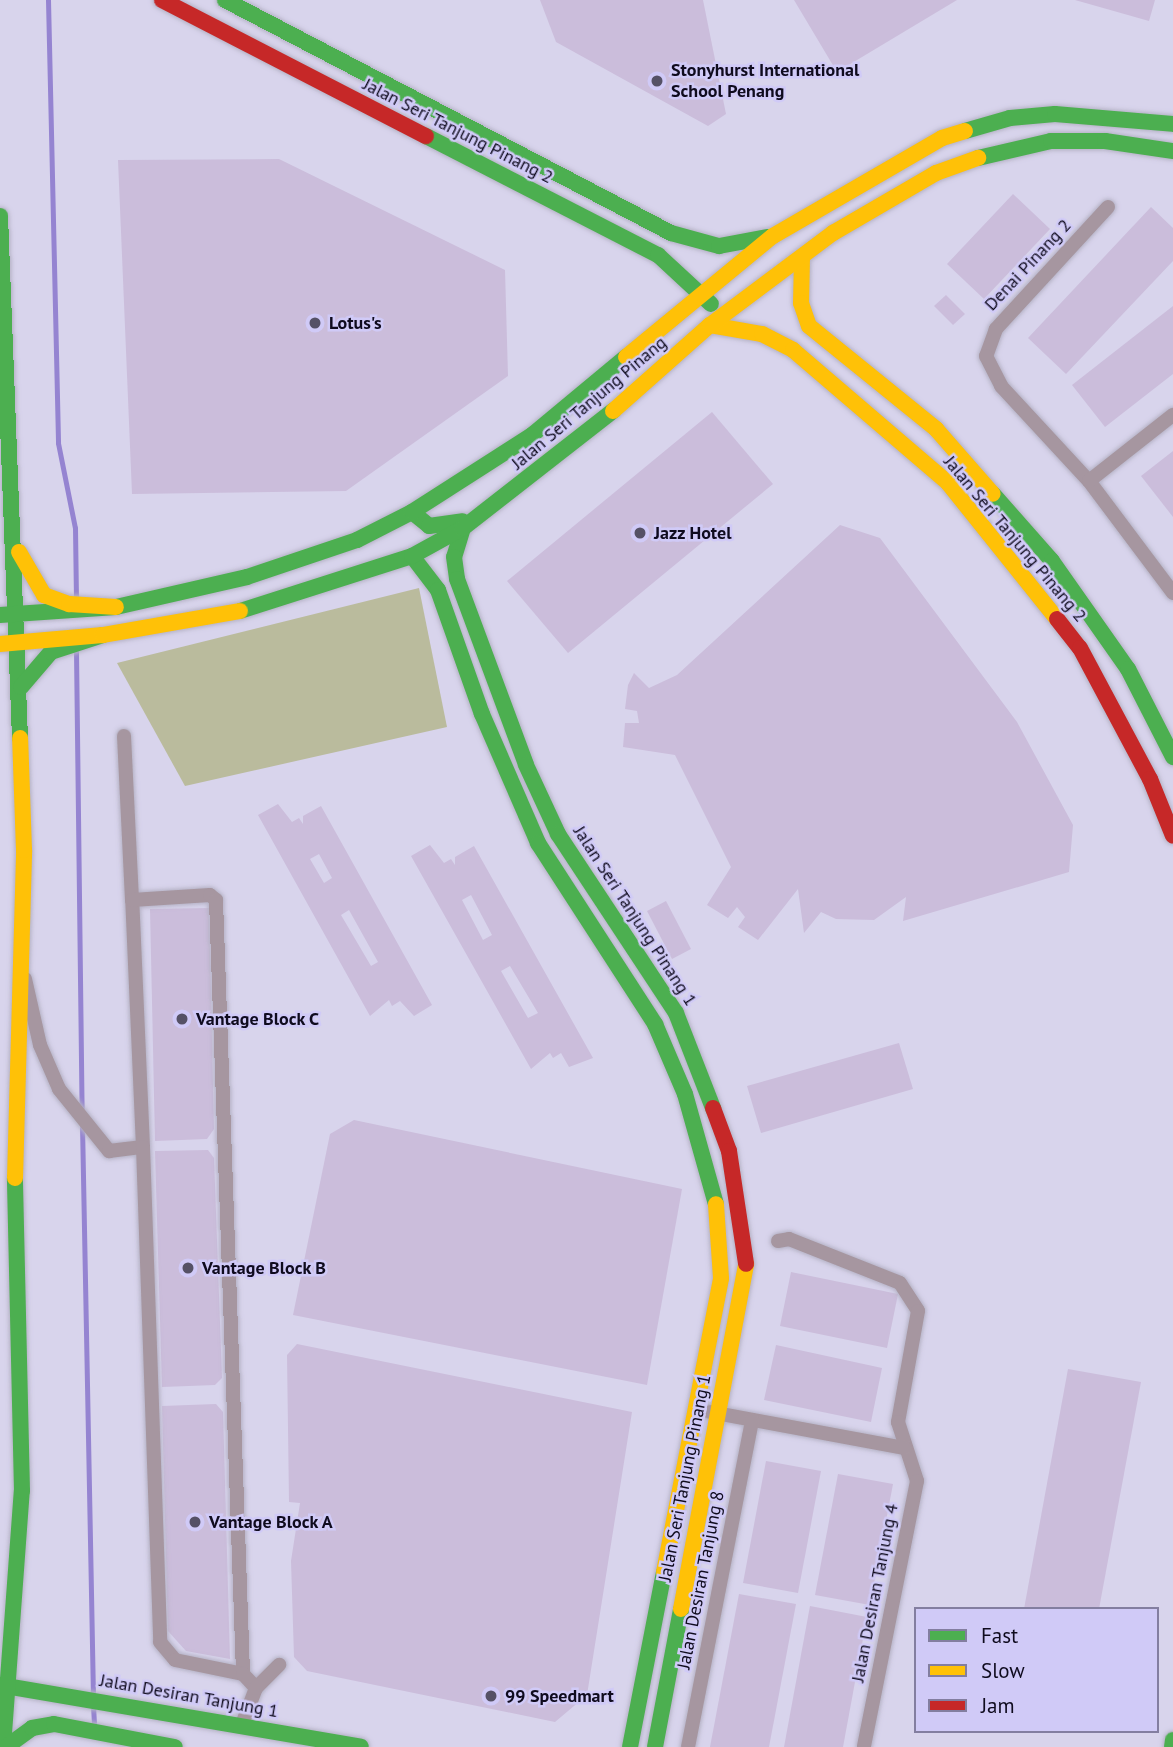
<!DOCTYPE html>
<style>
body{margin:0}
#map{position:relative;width:1173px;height:1747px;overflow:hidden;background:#d8d4ec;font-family:"PT Sans",sans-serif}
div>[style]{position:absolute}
.green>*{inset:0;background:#babb9d}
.stream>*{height:5px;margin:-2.5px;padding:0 2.5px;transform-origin:2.5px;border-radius:2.5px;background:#9584d1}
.building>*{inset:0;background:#cbbddb}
.roads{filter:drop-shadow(0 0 2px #b5b2c5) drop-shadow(0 0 2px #b5b2c5)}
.street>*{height:14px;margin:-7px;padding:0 7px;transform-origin:7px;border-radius:7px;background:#a696a0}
.fast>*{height:16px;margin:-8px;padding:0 8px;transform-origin:8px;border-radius:8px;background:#4caf50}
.slow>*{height:16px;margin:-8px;padding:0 8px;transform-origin:8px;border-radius:8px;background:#ffc107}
.jam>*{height:16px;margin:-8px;padding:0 8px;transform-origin:8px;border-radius:8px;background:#c62828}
.dots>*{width:19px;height:19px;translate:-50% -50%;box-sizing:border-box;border:4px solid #d0caf7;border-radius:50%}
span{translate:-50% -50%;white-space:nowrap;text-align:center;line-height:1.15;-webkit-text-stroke:5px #d0caf7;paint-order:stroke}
.poi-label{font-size:18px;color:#0f0b1e;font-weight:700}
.left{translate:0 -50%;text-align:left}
.street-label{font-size:18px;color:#0f0b1e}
.legend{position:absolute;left:914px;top:1607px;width:245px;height:126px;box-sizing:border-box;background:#d0caf7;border:2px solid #837ea0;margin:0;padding:9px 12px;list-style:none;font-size:21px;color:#0f0b1e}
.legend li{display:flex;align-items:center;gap:14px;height:35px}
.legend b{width:35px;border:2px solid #837ea0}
</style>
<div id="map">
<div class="green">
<div style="clip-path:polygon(419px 588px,447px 727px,185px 786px,117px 663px)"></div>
</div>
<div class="stream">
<div style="left:48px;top:0;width:443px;rotate:88.7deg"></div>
<div style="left:58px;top:443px;width:87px;rotate:78.7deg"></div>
<div style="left:75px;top:528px;width:72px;rotate:89.2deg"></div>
<div style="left:76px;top:651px;width:463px;rotate:89.3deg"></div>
<div style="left:82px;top:1124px;width:571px;rotate:88.9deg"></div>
<div style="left:93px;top:1705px;width:21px;rotate:87deg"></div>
</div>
<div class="building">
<div style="clip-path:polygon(540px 0,703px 0,726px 114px,708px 126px,556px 42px)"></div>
<div style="clip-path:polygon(794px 0,957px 0,837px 72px)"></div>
<div style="clip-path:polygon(1075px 0,1155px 0,1149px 21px)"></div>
<div style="clip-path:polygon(279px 159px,505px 270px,508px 376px,346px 491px,132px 494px,118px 160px)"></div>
<div style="clip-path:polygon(1013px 194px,1050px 229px,984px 299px,947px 264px)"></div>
<div style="clip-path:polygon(1151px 207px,1173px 228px,1173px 261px,1066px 374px,1028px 338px)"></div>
<div style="clip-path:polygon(946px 295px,965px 314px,953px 325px,934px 306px)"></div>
<div style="clip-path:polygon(1173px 306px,1173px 374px,1105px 427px,1072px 385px)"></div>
<div style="clip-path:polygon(712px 412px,773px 484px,568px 653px,507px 581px)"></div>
<div style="clip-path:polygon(1173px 451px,1173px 517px,1141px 476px)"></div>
<div style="clip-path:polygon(840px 525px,880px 538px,1017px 722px,1073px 825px,1069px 872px,903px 921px,906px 897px,874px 920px,836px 919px,821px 912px,804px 933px,798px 889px,758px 940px,738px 927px,745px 917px,737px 907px,728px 918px,707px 905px,731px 867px,675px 755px,623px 747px,625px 723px,639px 723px,637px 711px,625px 709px,628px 685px,634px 673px,649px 688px,677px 675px)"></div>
<div style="clip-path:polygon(evenodd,278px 804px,292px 822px,299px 818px,303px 824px,303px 816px,321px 806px,432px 1005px,414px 1016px,400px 1001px,392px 1006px,389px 1000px,370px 1016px,258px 815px,278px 804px,319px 854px,332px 878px,324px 883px,310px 859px,319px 854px,278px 804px,349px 910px,378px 962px,371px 966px,341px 915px,349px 910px)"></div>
<div style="clip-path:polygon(evenodd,430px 845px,444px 863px,451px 859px,455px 865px,455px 857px,474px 846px,593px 1058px,569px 1067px,561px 1053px,553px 1058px,550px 1053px,531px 1069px,411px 856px,430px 845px,471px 895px,492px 935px,483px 940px,462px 900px,471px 895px,430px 845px,510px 966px,538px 1013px,528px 1018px,501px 971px,510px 966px)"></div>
<div style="clip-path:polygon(666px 901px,691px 949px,672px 959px,647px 911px)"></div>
<div style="clip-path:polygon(209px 908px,214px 1129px,207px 1139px,155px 1141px,150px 909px)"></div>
<div style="clip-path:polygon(899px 1043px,913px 1089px,761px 1133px,747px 1086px)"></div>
<div style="clip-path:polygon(354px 1120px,682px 1189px,647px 1385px,293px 1315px,330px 1134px)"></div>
<div style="clip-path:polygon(208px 1150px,214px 1158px,222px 1378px,215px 1385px,162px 1387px,155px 1151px)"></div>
<div style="clip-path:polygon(791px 1272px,898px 1294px,887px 1348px,780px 1326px)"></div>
<div style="clip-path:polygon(297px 1344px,632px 1412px,587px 1695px,555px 1722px,307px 1671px,294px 1657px,291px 1561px,300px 1503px,289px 1502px,287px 1355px)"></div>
<div style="clip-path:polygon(776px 1345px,882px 1368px,871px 1422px,764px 1400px)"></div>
<div style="clip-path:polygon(1068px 1369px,1141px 1382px,1099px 1609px,1024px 1609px)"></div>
<div style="clip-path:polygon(216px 1404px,223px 1412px,230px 1659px,186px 1651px,168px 1631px,162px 1406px)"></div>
<div style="clip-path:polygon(766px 1461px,821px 1471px,798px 1593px,743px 1583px)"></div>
<div style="clip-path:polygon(838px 1474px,893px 1484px,870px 1605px,815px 1595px)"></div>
<div style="clip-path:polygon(739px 1594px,796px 1604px,769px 1747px,710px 1747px)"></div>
<div style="clip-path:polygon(810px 1606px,867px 1617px,843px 1747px,784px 1747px)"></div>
</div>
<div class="roads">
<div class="street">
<div style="left:1108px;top:207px;width:166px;rotate:132.6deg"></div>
<div style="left:996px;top:329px;width:29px;rotate:110deg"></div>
<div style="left:986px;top:356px;width:34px;rotate:63deg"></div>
<div style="left:1001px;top:386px;width:129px;rotate:47.2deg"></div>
<div style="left:1089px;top:481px;width:140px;rotate:53.1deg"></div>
<div style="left:1089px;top:481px;width:107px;rotate:-38.2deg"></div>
<div style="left:124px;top:736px;width:164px;rotate:87.2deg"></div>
<div style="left:25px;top:979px;width:68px;rotate:77.2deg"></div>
<div style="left:40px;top:1045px;width:48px;rotate:66.6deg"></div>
<div style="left:59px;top:1089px;width:80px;rotate:51.1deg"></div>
<div style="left:109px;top:1151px;width:34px;rotate:-7deg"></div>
<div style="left:143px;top:1147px;width:247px;rotate:-92.5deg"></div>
<div style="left:132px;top:900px;width:78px;rotate:-3.7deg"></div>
<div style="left:210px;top:895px;width:8px;rotate:40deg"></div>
<div style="left:216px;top:900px;width:774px;rotate:88deg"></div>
<div style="left:143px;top:1147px;width:495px;rotate:88deg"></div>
<div style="left:160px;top:1642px;width:23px;rotate:50deg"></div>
<div style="left:175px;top:1660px;width:69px;rotate:11.6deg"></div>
<div style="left:243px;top:1674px;width:19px;rotate:47deg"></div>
<div style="left:256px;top:1688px;width:39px;rotate:111deg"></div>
<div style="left:778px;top:1241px;width:11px;rotate:-10deg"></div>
<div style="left:789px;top:1239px;width:119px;rotate:21.6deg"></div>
<div style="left:900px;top:1283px;width:33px;rotate:57deg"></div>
<div style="left:918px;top:1311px;width:113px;rotate:100.2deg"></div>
<div style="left:898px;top:1422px;width:62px;rotate:72.1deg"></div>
<div style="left:917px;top:1481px;width:271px;rotate:101.3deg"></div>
<div style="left:710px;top:1412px;width:198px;rotate:10.5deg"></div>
<div style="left:256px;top:1688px;width:33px;rotate:-45deg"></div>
<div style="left:688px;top:1747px;width:333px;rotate:-78.9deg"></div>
</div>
<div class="fast">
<div style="left:225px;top:0;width:503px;rotate:27.58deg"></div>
<div style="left:671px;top:233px;width:50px;rotate:15.2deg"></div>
<div style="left:719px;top:246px;width:50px;rotate:-10.4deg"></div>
<div style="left:965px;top:131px;width:47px;rotate:-16.1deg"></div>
<div style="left:1010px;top:118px;width:45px;rotate:-5.1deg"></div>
<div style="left:1055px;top:114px;width:118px;rotate:4.8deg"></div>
<div style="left:426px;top:136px;width:261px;rotate:27.2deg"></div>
<div style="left:658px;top:255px;width:72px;rotate:42.8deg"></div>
<div style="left:978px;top:158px;width:75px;rotate:-13.1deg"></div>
<div style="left:1051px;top:141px;width:54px"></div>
<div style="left:1105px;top:141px;width:69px;rotate:8.4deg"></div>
<div style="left:0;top:216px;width:522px;rotate:87.81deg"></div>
<div style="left:993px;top:494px;width:89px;rotate:48.6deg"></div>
<div style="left:1052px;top:561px;width:132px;rotate:54.9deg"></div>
<div style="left:1128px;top:669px;width:99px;rotate:62.9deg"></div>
<div style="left:412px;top:512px;width:22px;rotate:39deg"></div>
<div style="left:429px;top:526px;width:34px;rotate:-8deg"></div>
<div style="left:463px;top:528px;width:30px;rotate:107deg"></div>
<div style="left:454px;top:557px;width:22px;rotate:82deg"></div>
<div style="left:457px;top:579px;width:198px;rotate:69.6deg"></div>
<div style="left:526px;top:765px;width:76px;rotate:65.1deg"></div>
<div style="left:558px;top:834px;width:214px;rotate:56.6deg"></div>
<div style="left:676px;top:1013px;width:102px;rotate:68.7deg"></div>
<div style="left:412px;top:556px;width:43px;rotate:52.6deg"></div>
<div style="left:438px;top:590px;width:132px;rotate:70.5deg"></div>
<div style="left:482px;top:714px;width:141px;rotate:66.5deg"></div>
<div style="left:538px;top:843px;width:216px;rotate:57.1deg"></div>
<div style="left:655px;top:1024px;width:76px;rotate:66.8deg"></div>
<div style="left:685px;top:1094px;width:114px;rotate:74.3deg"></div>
<div style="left:240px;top:611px;width:181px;rotate:-17.7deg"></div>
<div style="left:412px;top:556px;width:58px;rotate:-28.8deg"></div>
<div style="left:463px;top:528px;width:190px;rotate:-38deg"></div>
<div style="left:0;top:615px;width:116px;rotate:-3.9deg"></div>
<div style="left:116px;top:607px;width:134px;rotate:-12.9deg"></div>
<div style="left:247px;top:577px;width:116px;rotate:-18.6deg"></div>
<div style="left:357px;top:540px;width:62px;rotate:-27deg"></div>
<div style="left:412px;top:512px;width:143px;rotate:-32.7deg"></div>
<div style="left:532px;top:435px;width:122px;rotate:-39.7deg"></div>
<div style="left:21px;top:687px;width:46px;rotate:-49.4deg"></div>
<div style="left:51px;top:652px;width:55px;rotate:-18.1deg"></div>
<div style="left:0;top:1685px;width:366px;rotate:9.7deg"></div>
<div style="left:3px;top:1747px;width:257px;rotate:-85.8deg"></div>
<div style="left:22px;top:1491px;width:313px;rotate:-91.3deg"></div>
<div style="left:6px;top:1747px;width:32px;rotate:-36deg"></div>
<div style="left:32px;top:1728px;width:22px;rotate:-10deg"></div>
<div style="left:54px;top:1724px;width:123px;rotate:10.8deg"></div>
<div style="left:630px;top:1747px;width:178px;rotate:-79deg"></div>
<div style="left:655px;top:1747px;width:140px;rotate:-79.3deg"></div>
<div style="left:1172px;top:1747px;width:7px;rotate:-82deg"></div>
</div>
<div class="slow">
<div style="left:802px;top:257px;width:46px;rotate:91.2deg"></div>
<div style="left:801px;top:303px;width:24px;rotate:71deg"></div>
<div style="left:809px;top:326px;width:164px;rotate:39deg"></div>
<div style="left:936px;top:429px;width:86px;rotate:48.8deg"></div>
<div style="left:710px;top:325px;width:53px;rotate:9.8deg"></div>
<div style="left:762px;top:334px;width:35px;rotate:27deg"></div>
<div style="left:793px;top:350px;width:204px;rotate:40.6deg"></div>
<div style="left:948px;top:483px;width:174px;rotate:51.3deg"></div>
<div style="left:626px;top:357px;width:190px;rotate:-39.5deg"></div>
<div style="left:773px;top:236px;width:195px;rotate:-30.1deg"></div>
<div style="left:942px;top:138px;width:24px;rotate:-17deg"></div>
<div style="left:613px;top:411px;width:130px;rotate:-41.6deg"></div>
<div style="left:710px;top:325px;width:154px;rotate:-36.8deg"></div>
<div style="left:833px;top:233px;width:119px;rotate:-30.2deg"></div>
<div style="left:936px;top:173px;width:45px;rotate:-19.7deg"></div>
<div style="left:19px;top:552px;width:50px;rotate:59.8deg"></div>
<div style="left:44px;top:595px;width:27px;rotate:20deg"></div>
<div style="left:69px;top:604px;width:47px;rotate:3.7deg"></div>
<div style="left:0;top:644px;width:103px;rotate:-5deg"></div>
<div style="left:103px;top:635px;width:139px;rotate:-9.9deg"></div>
<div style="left:15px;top:1178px;width:328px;rotate:-88.4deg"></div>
<div style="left:24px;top:850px;width:112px;rotate:-92deg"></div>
<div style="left:664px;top:1572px;width:299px;rotate:-79deg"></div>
<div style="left:721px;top:1278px;width:74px;rotate:-93.9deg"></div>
<div style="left:681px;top:1609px;width:351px;rotate:-79.3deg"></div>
</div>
<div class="jam">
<div style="left:162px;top:0;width:297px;rotate:27.3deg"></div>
<div style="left:1057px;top:619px;width:37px;rotate:52deg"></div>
<div style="left:1080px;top:648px;width:149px;rotate:61.9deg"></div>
<div style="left:1150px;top:779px;width:61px;rotate:68deg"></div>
<div style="left:713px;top:1108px;width:46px;rotate:69.6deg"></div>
<div style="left:729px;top:1151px;width:114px;rotate:81.4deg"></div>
</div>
</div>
<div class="dots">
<div style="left:657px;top:81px;background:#555166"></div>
<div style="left:315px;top:323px;background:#555166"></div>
<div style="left:640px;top:533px;background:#555166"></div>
<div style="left:182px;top:1019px;background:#555166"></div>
<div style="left:188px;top:1268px;background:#555166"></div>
<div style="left:195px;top:1522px;background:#555166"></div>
<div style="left:491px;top:1696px;background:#555166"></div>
</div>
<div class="poi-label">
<span class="left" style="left:671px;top:81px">Stonyhurst International<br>School Penang</span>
<span class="left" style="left:329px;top:323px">Lotus's</span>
<span class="left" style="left:654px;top:533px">Jazz Hotel</span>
<span class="left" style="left:196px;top:1019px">Vantage Block C</span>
<span class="left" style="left:202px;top:1268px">Vantage Block B</span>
<span class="left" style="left:209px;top:1522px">Vantage Block A</span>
<span class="left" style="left:505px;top:1696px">99 Speedmart</span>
</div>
<div class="street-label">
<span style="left:458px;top:131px;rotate:27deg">Jalan Seri Tanjung Pinang 2</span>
<span style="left:1028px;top:265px;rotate:-47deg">Denai Pinang 2</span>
<span style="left:589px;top:403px;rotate:-40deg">Jalan Seri Tanjung Pinang</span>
<span style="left:1015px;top:539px;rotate:50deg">Jalan Seri Tanjung Pinang 2</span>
<span style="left:635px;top:916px;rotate:57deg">Jalan Seri Tanjung Pinang 1</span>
<span style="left:685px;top:1478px;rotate:-79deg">Jalan Seri Tanjung Pinang 1</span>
<span style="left:701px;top:1580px;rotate:-79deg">Jalan Desiran Tanjung 8</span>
<span style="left:875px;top:1593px;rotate:-79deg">Jalan Desiran Tanjung 4</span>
<span style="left:189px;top:1696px;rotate:10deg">Jalan Desiran Tanjung 1</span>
</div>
<ul class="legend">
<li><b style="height:9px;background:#4caf50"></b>Fast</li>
<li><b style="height:9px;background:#ffc107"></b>Slow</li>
<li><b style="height:9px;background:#c62828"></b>Jam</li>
</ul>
</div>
